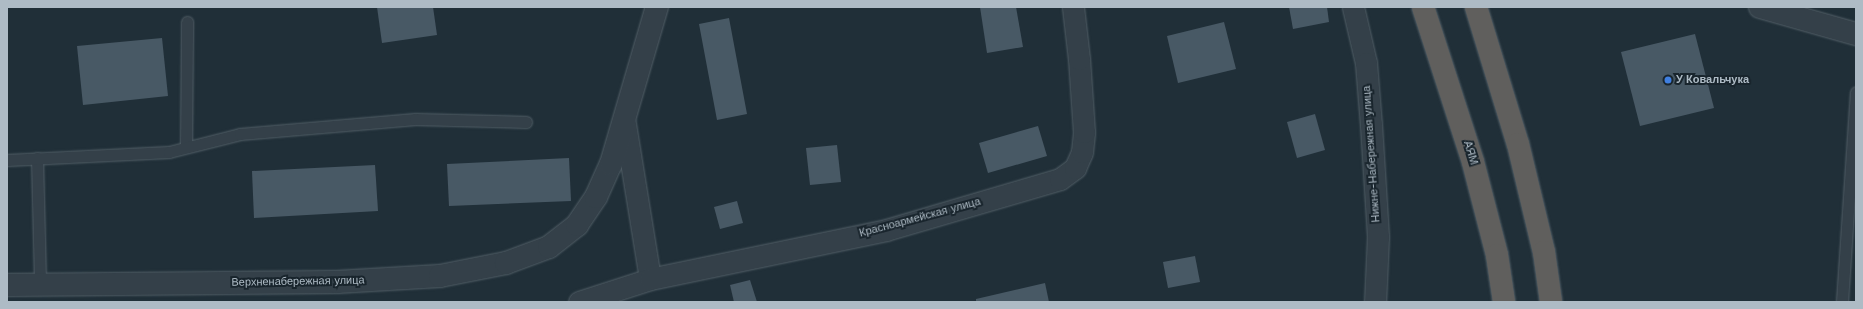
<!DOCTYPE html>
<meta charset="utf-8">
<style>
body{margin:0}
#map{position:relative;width:1863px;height:309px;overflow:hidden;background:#202f38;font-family:"Work Sans",sans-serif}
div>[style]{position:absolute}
.building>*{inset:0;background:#485965}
.roads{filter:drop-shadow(0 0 1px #515e66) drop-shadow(0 0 1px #515e66)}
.service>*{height:11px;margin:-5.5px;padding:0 5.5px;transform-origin:5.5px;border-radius:5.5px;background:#344049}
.minor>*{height:21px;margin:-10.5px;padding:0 10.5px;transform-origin:10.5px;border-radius:10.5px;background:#344049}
.tertiary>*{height:22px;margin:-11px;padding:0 11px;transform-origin:11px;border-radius:11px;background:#344049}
.trunk>*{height:22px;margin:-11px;padding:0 11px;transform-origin:11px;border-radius:11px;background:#605f5d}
.dots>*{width:11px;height:11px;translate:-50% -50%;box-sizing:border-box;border:2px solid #19252d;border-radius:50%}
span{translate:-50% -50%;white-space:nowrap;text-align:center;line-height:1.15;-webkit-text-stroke:4px #19252d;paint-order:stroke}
.poi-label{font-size:11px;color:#aebbc5;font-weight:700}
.left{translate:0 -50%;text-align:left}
.street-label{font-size:11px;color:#aebbc5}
.frame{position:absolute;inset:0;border:8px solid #aebbc5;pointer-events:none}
</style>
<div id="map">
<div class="building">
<div style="clip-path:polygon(377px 7px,433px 7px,437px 35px,382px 43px)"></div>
<div style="clip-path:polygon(980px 7px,1016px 7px,1023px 47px,987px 53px)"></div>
<div style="clip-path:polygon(1289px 7px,1327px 7px,1329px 22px,1293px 29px)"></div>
<div style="clip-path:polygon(729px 18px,747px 114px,717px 120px,699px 24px)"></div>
<div style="clip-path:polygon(1224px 22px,1236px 69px,1178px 83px,1167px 36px)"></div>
<div style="clip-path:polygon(1695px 34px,1714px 108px,1640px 126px,1621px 52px)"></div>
<div style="clip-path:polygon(162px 38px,168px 96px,83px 105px,77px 46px)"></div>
<div style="clip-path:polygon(1315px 114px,1325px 150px,1297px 158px,1287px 122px)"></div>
<div style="clip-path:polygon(1038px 126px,1047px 156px,988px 173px,979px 143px)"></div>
<div style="clip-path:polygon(837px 145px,841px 182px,810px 185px,806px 148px)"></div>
<div style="clip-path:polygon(569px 158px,571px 201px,449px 206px,447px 164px)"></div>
<div style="clip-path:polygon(375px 165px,378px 211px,254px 218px,252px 171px)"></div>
<div style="clip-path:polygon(737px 201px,743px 223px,720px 229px,714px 207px)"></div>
<div style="clip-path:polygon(1195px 256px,1200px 282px,1168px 288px,1163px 262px)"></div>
<div style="clip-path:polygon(750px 280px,757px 302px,734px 302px,730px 285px)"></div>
<div style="clip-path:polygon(1045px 283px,1049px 302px,976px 302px,976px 299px)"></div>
</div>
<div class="roads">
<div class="service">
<div style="left:186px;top:147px;width:125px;rotate:-89.5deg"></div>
<div style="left:37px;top:158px;width:127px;rotate:88.6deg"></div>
<div style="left:7px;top:160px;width:162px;rotate:-2.8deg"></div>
<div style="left:169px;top:152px;width:73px;rotate:-14.2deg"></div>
<div style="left:240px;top:134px;width:176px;rotate:-4.9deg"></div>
<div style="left:415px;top:119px;width:111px;rotate:1.5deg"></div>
<div style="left:1842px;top:302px;width:210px;rotate:-86.2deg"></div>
</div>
<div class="minor">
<div style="left:1353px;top:7px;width:57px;rotate:76.9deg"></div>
<div style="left:1366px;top:63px;width:62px;rotate:85.4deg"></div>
<div style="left:1371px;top:125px;width:112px;rotate:86.4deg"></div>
<div style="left:1378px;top:237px;width:65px;rotate:92.6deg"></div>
<div style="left:624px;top:118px;width:163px;rotate:80.8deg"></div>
<div style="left:579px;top:302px;width:75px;rotate:-17.9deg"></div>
<div style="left:650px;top:279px;width:241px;rotate:-11.7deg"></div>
<div style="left:886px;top:230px;width:181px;rotate:-16.3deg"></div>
<div style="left:1060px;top:179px;width:19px;rotate:-36deg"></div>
<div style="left:1075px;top:168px;width:17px;rotate:-66deg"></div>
<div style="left:1082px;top:152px;width:20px;rotate:-84deg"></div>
<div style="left:1084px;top:132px;width:73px;rotate:-93.9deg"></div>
<div style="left:1079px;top:59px;width:52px;rotate:-96.6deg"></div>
</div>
<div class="tertiary">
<div style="left:1760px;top:7px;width:100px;rotate:15.7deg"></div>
<div style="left:7px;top:285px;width:330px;rotate:-0.5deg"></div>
<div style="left:337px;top:282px;width:103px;rotate:-3.3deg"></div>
<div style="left:440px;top:276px;width:67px;rotate:-11.1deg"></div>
<div style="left:506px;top:263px;width:46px;rotate:-20.4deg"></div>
<div style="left:549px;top:247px;width:36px;rotate:-38deg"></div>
<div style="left:577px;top:225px;width:34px;rotate:-56deg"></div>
<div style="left:596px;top:197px;width:36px;rotate:-66deg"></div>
<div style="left:611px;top:164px;width:164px;rotate:-73.7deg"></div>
</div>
<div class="trunk">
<div style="left:1423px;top:7px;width:163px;rotate:72.1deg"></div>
<div style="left:1473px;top:162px;width:96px;rotate:75.5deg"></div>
<div style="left:1497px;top:255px;width:48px;rotate:81.5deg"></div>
<div style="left:1476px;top:7px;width:143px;rotate:73deg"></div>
<div style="left:1518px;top:144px;width:111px;rotate:76.5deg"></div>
<div style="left:1544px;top:252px;width:50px;rotate:82deg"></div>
</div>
</div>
<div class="dots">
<div style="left:1668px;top:80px;background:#3f7fe0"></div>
</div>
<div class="poi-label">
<span class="left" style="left:1676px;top:80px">У Ковальчука</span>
</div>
<div class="street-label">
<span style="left:1470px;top:153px;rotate:73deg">АЯМ</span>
<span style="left:1372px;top:154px;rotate:-94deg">Нижне-Набережная улица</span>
<span style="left:920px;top:218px;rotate:-15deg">Красноармейская улица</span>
<span style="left:298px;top:282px;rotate:-1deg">Верхненабережная улица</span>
</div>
<div class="frame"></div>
</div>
